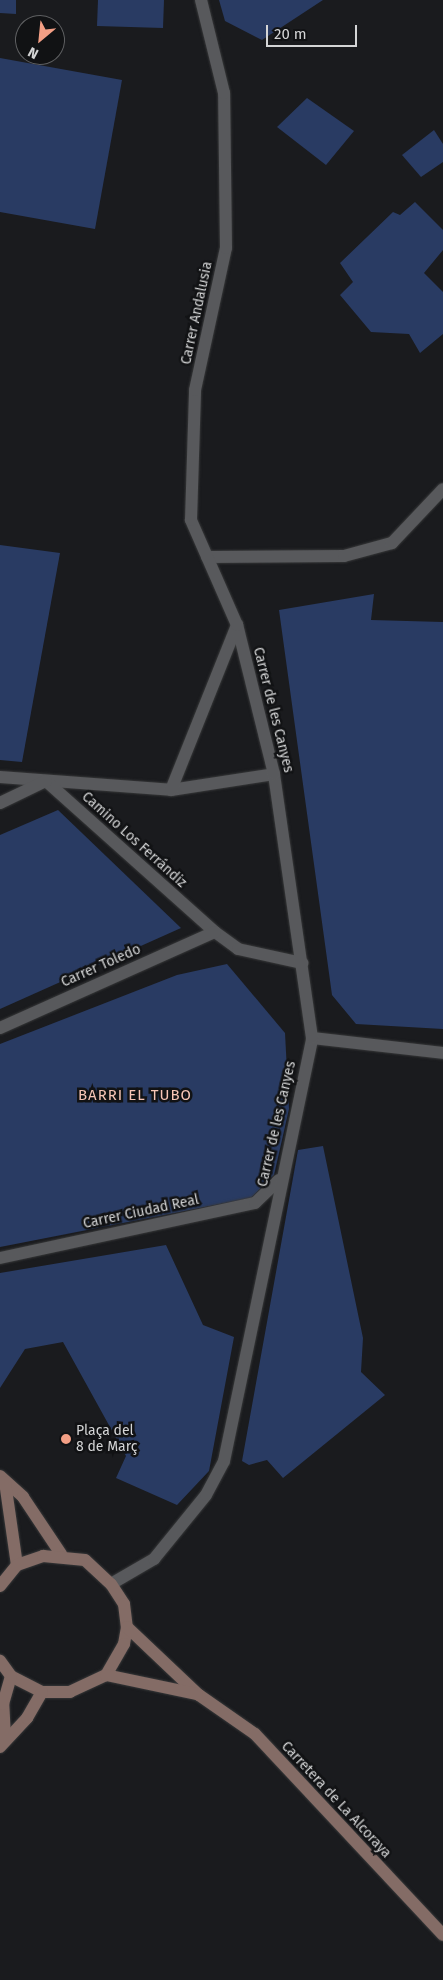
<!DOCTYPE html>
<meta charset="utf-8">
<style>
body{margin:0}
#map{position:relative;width:443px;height:1980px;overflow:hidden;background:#1a1b1e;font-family:"Fira Sans",sans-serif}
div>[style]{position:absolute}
.building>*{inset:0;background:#293b63}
.roads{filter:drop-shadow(0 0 1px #373839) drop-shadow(0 0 1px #373839)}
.street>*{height:12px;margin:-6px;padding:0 6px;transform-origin:6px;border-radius:6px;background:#58595c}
.secondary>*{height:12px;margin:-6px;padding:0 6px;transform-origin:6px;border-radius:6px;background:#846c66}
.dots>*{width:14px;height:14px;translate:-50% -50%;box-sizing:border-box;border:2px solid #111214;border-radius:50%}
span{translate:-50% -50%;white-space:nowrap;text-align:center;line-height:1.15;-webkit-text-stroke:5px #111214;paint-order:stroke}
.street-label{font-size:14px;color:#d4d5d6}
.poi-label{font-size:14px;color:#d4d5d6}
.left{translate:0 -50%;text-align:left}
.neighbourhood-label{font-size:15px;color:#f6c5b6;letter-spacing:1px}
.north{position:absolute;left:15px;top:15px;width:50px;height:50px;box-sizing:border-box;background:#111214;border:1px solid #5f6062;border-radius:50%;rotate:208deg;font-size:14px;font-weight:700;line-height:20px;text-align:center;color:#d4d5d6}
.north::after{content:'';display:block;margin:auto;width:18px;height:22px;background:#f39f85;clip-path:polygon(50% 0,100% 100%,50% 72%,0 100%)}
.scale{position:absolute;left:266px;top:25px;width:91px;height:22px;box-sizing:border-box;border:2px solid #d4d5d6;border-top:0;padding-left:6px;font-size:15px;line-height:18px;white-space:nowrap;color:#d4d5d6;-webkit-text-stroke:4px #111214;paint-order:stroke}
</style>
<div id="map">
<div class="building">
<div style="clip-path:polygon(0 0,16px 0,16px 14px,0 13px)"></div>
<div style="clip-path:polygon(98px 0,164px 0,163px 28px,97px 26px)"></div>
<div style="clip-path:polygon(219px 0,323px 0,262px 40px,225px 21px)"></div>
<div style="clip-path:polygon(0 58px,122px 80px,95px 229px,0 212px)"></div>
<div style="clip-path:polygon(307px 98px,354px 131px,326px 165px,277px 127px)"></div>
<div style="clip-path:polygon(434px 130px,443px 144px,443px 162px,421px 177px,402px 155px)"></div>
<div style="clip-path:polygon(415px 202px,443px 230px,443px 250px,424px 273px,443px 292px,443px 334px,420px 353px,409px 334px,371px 332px,340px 295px,353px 282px,340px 263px,393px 212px,400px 215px)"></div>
<div style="clip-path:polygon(0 545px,60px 553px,22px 762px,0 760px)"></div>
<div style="clip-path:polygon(374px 594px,371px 620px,443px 622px,443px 1029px,356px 1024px,332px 995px,279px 610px)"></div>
<div style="clip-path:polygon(58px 810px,181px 928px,0 1009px,0 835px)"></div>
<div style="clip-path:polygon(227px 964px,285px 1033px,289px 1109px,274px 1175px,251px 1198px,0 1247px,0 1044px,177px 975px)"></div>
<div style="clip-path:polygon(323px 1146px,363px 1338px,361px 1372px,385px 1395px,283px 1478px,267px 1460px,249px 1465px,242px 1461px,298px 1150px)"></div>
<div style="clip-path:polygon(166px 1245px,203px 1325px,234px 1337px,209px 1471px,177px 1505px,116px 1478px,126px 1456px,63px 1342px,25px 1349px,0 1388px,0 1273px)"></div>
</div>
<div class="roads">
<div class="street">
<div style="left:207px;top:557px;width:137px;rotate:-0.4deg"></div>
<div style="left:344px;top:556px;width:50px;rotate:-15.2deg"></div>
<div style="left:392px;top:543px;width:74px;rotate:-46.6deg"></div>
<div style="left:0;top:777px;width:171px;rotate:4.3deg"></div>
<div style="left:171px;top:790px;width:104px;rotate:-8.8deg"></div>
<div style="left:46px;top:781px;width:227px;rotate:41.8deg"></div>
<div style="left:215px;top:932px;width:29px;rotate:36deg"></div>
<div style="left:238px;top:949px;width:66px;rotate:12.3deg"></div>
<div style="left:171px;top:790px;width:178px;rotate:-68.2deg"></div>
<div style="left:0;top:803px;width:51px;rotate:-25.6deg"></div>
<div style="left:0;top:1028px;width:235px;rotate:-24.1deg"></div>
<div style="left:312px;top:1038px;width:132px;rotate:6.5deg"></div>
<div style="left:0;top:1258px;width:261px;rotate:-12.2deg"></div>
<div style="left:255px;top:1203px;width:33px;rotate:-44deg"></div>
<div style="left:111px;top:1584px;width:50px;rotate:-30.2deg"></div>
<div style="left:154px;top:1559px;width:82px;rotate:-50.9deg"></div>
<div style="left:206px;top:1495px;width:38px;rotate:-62deg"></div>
<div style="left:224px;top:1461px;width:432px;rotate:-78.2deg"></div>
<div style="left:312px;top:1038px;width:267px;rotate:-98.2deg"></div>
<div style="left:274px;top:774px;width:154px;rotate:-103.9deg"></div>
<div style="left:237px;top:625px;width:115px;rotate:-113.7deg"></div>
<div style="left:191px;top:520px;width:130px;rotate:-88.2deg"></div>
<div style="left:195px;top:390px;width:145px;rotate:-77.7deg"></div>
<div style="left:226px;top:248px;width:155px;rotate:-90.7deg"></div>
<div style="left:224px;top:93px;width:96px;rotate:-103.9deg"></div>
</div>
<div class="secondary">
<div style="left:0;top:1476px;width:31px;rotate:42deg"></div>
<div style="left:23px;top:1497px;width:69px;rotate:56.3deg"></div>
<div style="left:5px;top:1482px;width:84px;rotate:81.8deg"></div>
<div style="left:0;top:1586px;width:27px;rotate:-51deg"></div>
<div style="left:17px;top:1565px;width:28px;rotate:-19deg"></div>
<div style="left:43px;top:1556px;width:42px;rotate:5.4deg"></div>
<div style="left:85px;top:1560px;width:35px;rotate:43deg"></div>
<div style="left:111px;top:1584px;width:24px;rotate:57deg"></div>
<div style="left:124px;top:1604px;width:23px;rotate:83deg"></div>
<div style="left:127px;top:1627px;width:17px;rotate:100deg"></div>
<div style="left:124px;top:1644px;width:36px;rotate:120deg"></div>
<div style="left:106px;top:1675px;width:40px;rotate:155deg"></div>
<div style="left:70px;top:1692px;width:28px;rotate:180deg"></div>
<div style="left:42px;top:1692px;width:35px;rotate:-153deg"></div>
<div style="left:11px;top:1676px;width:19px;rotate:-126deg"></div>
<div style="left:127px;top:1627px;width:99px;rotate:43.4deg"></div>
<div style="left:199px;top:1695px;width:68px;rotate:34.9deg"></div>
<div style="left:255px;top:1734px;width:275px;rotate:46.9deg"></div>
<div style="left:106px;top:1675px;width:93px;rotate:11.8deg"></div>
<div style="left:5px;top:1737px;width:33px;rotate:-93deg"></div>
<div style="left:3px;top:1704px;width:29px;rotate:-74deg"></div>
<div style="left:0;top:1747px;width:40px;rotate:-47deg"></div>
<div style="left:27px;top:1718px;width:30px;rotate:-60deg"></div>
</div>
</div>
<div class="dots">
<div style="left:66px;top:1439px;background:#f39f85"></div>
</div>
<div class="street-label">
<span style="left:197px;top:313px;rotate:-78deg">Carrer Andalusia</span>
<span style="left:273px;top:710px;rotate:76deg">Carrer de les Canyes</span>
<span style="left:134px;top:840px;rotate:42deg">Camino Los Ferrándiz</span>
<span style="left:101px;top:966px;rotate:-24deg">Carrer Toledo</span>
<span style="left:277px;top:1124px;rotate:-77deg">Carrer de les Canyes</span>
<span style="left:141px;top:1212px;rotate:-12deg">Carrer Ciudad Real</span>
<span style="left:336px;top:1800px;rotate:47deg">Carretera de La Alcoraya</span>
</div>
<div class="poi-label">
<span class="left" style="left:76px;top:1439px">Plaça del<br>8 de Març</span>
</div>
<div class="neighbourhood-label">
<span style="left:135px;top:1096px">BARRI EL TUBO</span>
</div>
<div class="north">N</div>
<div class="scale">20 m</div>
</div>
